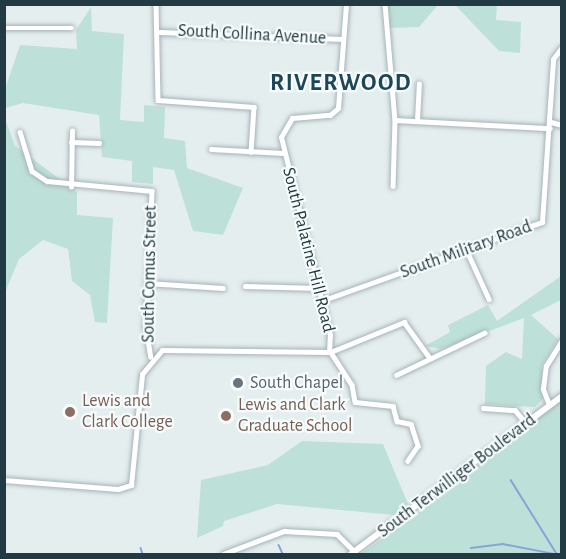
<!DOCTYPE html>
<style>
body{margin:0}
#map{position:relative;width:566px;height:559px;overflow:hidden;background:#e5eeef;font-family:"Alegreya Sans",sans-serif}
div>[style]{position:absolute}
.green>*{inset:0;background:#bde1d9}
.stream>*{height:1.5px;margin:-0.75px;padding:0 0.75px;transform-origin:0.75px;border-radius:0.75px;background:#8aa3d6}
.roads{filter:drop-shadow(0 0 2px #a7b4b8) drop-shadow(0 0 2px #a7b4b8)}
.minor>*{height:4.5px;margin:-2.25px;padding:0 2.25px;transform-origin:2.25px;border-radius:2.25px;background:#fff}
.tertiary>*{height:5px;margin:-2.5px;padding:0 2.5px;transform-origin:2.5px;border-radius:2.5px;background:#fff}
.secondary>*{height:6px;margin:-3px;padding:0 3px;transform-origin:3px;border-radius:3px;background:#fff}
.dots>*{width:16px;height:16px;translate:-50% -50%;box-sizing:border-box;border:3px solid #f6fbfb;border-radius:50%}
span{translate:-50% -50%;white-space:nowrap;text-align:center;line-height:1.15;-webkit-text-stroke:4.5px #f6fbfb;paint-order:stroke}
.street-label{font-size:18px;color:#223a42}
.worship-label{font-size:18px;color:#5b616d}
.left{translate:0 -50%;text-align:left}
.education-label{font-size:18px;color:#785e54}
.district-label{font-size:24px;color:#1d4656;font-weight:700;letter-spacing:1.5px}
.frame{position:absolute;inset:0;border:6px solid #223a42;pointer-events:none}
</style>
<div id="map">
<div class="green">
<div style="clip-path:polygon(387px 5px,438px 5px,419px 27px,389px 28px)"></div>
<div style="clip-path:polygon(455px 5px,497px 5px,496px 20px,521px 22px,520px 53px,499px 51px)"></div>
<div style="clip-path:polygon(91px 7px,92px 31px,124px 34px,120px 120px,144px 122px,144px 105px,165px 107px,164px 138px,185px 141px,187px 168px,243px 188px,223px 235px,193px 231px,174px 170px,153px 167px,153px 184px,132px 182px,132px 161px,102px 157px,99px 115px,23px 103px,5px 108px,5px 89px,20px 45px,77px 49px,76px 30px)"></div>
<div style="clip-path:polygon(4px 116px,15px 146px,77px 192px,77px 215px,113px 218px,107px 323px,95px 322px,90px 295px,72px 281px,68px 249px,43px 240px,19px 259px,6px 290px,5px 311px)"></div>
<div style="clip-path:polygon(561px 276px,561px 300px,531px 315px,558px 339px,542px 365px,543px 399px,535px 407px,485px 404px,486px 366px,506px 352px,522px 359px,524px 318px,441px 349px,425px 346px,450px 332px,448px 325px,488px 305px,497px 321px)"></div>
<div style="clip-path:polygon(561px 400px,561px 554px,360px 554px,403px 525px)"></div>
<div style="clip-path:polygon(302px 441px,383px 444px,408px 504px,394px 515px,277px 504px,224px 521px,223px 526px,197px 538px,201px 480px,268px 465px)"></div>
</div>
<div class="stream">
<div style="left:511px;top:480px;width:87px;rotate:58.1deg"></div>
<div style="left:279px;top:545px;width:10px;rotate:66deg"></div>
<div style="left:141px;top:548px;width:6px;rotate:72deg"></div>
<div style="left:471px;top:548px;width:32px;rotate:-7deg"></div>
<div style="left:503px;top:544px;width:53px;rotate:10.9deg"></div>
</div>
<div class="roads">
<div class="minor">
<div style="left:156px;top:4px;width:96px;rotate:88.8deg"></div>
<div style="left:158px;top:100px;width:96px;rotate:4.2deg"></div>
<div style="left:254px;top:107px;width:45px;rotate:93.8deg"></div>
<div style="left:385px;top:4px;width:116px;rotate:85.1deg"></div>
<div style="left:395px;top:120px;width:66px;rotate:91.7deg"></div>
<div style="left:4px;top:28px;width:68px"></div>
<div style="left:160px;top:32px;width:183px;rotate:2.2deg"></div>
<div style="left:395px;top:120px;width:155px;rotate:3deg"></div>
<div style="left:417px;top:120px;width:36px;rotate:-87deg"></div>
<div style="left:551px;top:122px;width:11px;rotate:15deg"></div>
<div style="left:20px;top:132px;width:41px;rotate:72.9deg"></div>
<div style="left:32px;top:171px;width:18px;rotate:34deg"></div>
<div style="left:47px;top:181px;width:105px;rotate:5.4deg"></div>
<div style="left:152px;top:191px;width:136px;rotate:92.5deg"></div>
<div style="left:146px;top:327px;width:30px;rotate:81deg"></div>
<div style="left:71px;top:142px;width:28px;rotate:2deg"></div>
<div style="left:211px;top:149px;width:72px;rotate:3.2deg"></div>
<div style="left:71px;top:187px;width:56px;rotate:-89deg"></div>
<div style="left:467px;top:251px;width:53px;rotate:65.4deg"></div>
<div style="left:147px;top:283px;width:76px;rotate:3.8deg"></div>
<div style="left:245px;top:286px;width:73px;rotate:1.6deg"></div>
<div style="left:330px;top:351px;width:40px;rotate:57.1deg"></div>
<div style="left:352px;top:385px;width:17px;rotate:80deg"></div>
<div style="left:355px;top:402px;width:38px;rotate:6deg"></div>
<div style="left:393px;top:406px;width:16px;rotate:75deg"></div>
<div style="left:397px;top:421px;width:14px;rotate:12deg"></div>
<div style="left:411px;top:424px;width:23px;rotate:72deg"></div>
<div style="left:418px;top:446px;width:18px;rotate:124deg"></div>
<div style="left:333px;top:351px;width:77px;rotate:-22.2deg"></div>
<div style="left:404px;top:322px;width:44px;rotate:54.2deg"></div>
<div style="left:396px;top:375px;width:98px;rotate:-25.5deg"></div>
<div style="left:549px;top:405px;width:17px;rotate:-111deg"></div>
<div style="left:543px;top:389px;width:23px;rotate:-83deg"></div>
<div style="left:546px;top:366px;width:31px;rotate:-58deg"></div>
<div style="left:483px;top:408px;width:32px;rotate:4deg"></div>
<div style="left:515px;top:410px;width:17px;rotate:50deg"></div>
<div style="left:223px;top:554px;width:65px;rotate:-20.7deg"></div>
<div style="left:284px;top:531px;width:53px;rotate:3.2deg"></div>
<div style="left:337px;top:534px;width:25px;rotate:45deg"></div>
</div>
<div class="tertiary">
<div style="left:321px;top:301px;width:235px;rotate:-19.7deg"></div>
<div style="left:542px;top:222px;width:163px;rotate:-86.1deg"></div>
<div style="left:553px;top:59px;width:15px;rotate:-53deg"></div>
<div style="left:4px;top:480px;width:114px;rotate:4.5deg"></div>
<div style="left:118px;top:489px;width:14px;rotate:-17deg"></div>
<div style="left:131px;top:485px;width:112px;rotate:-84.3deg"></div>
<div style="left:142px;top:374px;width:31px;rotate:-50deg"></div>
<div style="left:162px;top:350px;width:167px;rotate:0.7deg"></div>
<div style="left:329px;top:352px;width:17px;rotate:-87deg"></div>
<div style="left:330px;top:335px;width:204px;rotate:-103.9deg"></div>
<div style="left:281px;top:137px;width:22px;rotate:-60deg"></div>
<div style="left:292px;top:118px;width:38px;rotate:-5deg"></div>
<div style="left:330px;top:115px;width:11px;rotate:-41deg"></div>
<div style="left:338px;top:108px;width:104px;rotate:-85.6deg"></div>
</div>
<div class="secondary">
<div style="left:351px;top:554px;width:264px;rotate:-36.8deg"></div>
</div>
</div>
<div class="dots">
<div style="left:238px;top:383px;background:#6b7280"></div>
<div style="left:70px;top:412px;background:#8d6e63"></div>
<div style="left:226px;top:416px;background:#8d6e63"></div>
</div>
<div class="street-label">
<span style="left:252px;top:35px;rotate:3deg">South Collina Avenue</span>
<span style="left:308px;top:250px;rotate:76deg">South Palatine Hill Road</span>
<span style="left:466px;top:250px;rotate:-20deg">South Military Road</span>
<span style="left:150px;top:274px;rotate:-89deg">South Comus Street</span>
<span style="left:457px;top:476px;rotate:-37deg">South Terwilliger Boulevard</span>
</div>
<div class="worship-label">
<span class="left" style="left:250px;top:383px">South Chapel</span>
</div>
<div class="education-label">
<span class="left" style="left:82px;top:412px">Lewis and<br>Clark College</span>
<span class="left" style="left:238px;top:416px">Lewis and Clark<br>Graduate School</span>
</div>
<div class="district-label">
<span style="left:341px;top:84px">RIVERWOOD</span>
</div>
<div class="frame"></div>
</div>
